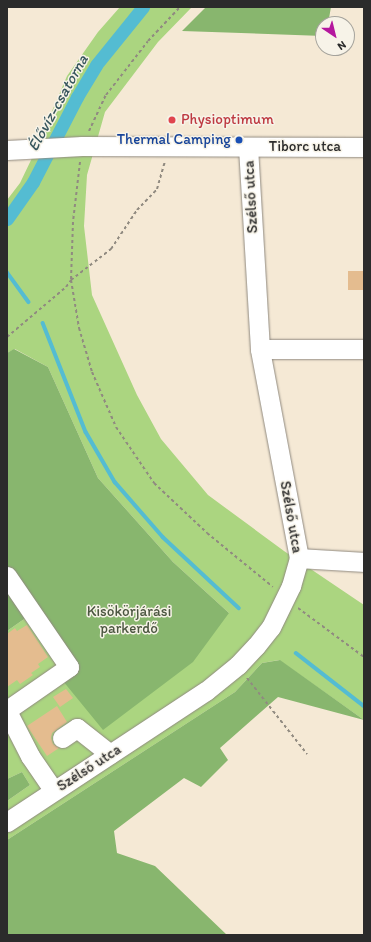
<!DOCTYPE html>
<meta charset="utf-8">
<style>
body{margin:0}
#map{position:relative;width:371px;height:942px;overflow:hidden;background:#f5e9d5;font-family:Itim,sans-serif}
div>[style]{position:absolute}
.green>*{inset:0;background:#abd580}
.forest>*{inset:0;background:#88b66e}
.stream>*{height:3.5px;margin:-1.75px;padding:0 1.75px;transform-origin:1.75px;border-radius:1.75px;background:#54bcd2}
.canal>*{height:13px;margin:-6.5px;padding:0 6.5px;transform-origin:6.5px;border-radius:6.5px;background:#54bcd2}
.building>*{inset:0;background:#e4bc8f}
.path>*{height:2px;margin-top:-1px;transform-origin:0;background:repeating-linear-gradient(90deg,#908a80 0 3px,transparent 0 6px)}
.roads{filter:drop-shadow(0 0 1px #908a80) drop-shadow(0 0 1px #908a80)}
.minor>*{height:19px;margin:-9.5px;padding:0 9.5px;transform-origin:9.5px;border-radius:9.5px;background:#fff}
.dots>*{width:11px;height:11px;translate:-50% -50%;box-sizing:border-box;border:2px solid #f7f3e8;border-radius:50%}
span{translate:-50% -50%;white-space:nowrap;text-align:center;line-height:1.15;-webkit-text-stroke:3px #f7f3e8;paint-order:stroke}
.health-label{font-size:15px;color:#be3a42}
.left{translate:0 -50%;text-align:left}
.transit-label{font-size:15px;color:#164399}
.right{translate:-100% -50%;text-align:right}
.street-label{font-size:15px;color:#2b2b2b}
.park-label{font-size:15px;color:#4b5640}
.water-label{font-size:16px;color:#37565d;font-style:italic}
.frame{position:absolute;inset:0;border:8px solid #2b2b2b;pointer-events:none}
.north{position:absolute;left:315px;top:16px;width:40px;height:40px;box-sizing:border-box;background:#f7f3e8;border:1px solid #a5a39c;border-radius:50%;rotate:145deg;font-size:11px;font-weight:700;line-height:16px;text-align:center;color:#2b2b2b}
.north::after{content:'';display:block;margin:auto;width:14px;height:18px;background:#b5179e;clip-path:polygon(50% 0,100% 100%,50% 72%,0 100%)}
</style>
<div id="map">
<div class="green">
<div style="clip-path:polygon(120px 7px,192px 7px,158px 42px,105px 112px,87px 175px,84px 226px,92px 295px,137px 395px,161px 439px,208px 495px,284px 551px,364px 605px,364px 720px,279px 660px,262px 663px,235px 692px,7px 840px,7px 801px,30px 785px,22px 772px,7px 779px,7px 631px,37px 610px,229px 613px,173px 562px,98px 478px,48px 367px,15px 349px,7px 353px,7px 200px,20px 183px,32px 158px,67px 76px,98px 32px)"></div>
</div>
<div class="forest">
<div style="clip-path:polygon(206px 7px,331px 7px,328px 24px,323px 24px,323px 36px,182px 31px)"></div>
<div style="clip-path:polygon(14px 349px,48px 367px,98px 478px,173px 562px,229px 613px,193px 662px,103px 730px,63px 681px,37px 610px,7px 631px,7px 353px)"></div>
<div style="clip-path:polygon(280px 660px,364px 720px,278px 697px,220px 748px,228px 760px,201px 787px,184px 778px,114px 831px,117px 853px,155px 866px,227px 935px,7px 935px,7px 840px,235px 692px,262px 663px)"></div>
<div style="clip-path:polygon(22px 772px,30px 785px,7px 801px,7px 779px)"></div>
</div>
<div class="stream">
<div style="left:7px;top:272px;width:37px;rotate:54deg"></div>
<div style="left:43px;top:323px;width:117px;rotate:68.5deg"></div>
<div style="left:86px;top:432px;width:58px;rotate:59.9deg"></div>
<div style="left:115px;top:482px;width:73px;rotate:48.9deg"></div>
<div style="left:163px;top:537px;width:104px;rotate:43.1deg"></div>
<div style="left:296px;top:653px;width:86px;rotate:37.9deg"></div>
</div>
<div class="canal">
<div style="left:7px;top:219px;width:45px;rotate:-54.9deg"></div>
<div style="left:33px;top:182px;width:96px;rotate:-62.6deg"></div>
<div style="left:77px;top:97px;width:37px;rotate:-59deg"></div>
<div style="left:96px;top:65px;width:75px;rotate:-51deg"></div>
</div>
<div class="building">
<div style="clip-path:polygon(348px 271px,364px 271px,364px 290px,348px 290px)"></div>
<div style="clip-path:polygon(27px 625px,48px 657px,38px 664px,40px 667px,31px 673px,33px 675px,20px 684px,17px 680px,7px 687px,7px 634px,15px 628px,17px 631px)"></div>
<div style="clip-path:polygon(66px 689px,73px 698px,60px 707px,53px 697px)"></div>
<div style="clip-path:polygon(57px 706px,67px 722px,52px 733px,51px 738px,53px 744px,59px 748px,47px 756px,27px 726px)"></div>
</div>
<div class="path">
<div style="left:89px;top:131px;width:40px;rotate:-65deg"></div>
<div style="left:106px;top:95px;width:68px;rotate:-52.1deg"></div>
<div style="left:148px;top:41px;width:47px;rotate:-46.7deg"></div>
<div style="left:80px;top:162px;width:60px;rotate:96.7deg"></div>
<div style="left:73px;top:222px;width:58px;rotate:92deg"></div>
<div style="left:71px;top:280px;width:49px;rotate:80.5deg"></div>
<div style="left:79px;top:328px;width:46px;rotate:73.5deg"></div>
<div style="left:92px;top:372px;width:60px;rotate:66.4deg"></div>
<div style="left:116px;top:427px;width:68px;rotate:55.8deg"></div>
<div style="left:154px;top:483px;width:73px;rotate:43.3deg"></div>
<div style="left:207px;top:533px;width:85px;rotate:39.3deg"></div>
<div style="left:7px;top:337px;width:77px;rotate:-40.3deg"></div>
<div style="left:66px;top:287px;width:9px;rotate:-54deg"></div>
<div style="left:71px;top:280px;width:51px;rotate:-37.8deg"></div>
<div style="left:111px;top:249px;width:47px;rotate:-56.3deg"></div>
<div style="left:137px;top:210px;width:29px;rotate:-46deg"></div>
<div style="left:157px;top:189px;width:29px;rotate:-74deg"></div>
<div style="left:298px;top:608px;width:82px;rotate:36.6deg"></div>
<div style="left:247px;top:678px;width:97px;rotate:51.7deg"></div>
</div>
<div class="roads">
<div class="minor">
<div style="left:7px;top:150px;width:75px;rotate:-3.1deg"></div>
<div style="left:82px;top:146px;width:282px;rotate:0.2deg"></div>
<div style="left:260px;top:349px;width:104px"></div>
<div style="left:299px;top:558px;width:65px;rotate:3.5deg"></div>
<div style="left:7px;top:576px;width:110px;rotate:55.7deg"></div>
<div style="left:69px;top:667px;width:75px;rotate:145.3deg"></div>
<div style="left:7px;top:711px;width:51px;rotate:62.9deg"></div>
<div style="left:30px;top:756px;width:42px;rotate:55.6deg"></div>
<div style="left:62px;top:738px;width:18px;rotate:-34deg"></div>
<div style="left:77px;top:728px;width:42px;rotate:38.2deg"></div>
<div style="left:7px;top:822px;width:238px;rotate:-33.4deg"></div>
<div style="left:206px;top:691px;width:41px;rotate:-39.1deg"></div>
<div style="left:238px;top:665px;width:26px;rotate:-47deg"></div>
<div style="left:256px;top:646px;width:24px;rotate:-52deg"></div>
<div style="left:271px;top:627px;width:46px;rotate:-64deg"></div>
<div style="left:291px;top:586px;width:29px;rotate:-74deg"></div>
<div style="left:299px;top:558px;width:213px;rotate:-100.6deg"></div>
<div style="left:260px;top:349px;width:202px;rotate:-93.4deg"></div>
</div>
</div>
<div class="dots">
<div style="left:172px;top:120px;background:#e0444e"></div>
<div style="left:239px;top:140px;background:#1a4fb4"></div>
</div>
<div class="health-label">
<span class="left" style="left:181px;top:120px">Physioptimum</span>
</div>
<div class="transit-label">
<span class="right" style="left:231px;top:140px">Thermal Camping</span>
</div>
<div class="street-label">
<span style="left:305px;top:147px">Tiborc utca</span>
<span style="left:251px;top:197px;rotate:-93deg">Szélső utca</span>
<span style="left:291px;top:517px;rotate:80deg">Szélső utca</span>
<span style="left:89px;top:768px;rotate:-33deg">Szélső utca</span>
</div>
<div class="park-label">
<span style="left:129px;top:620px">Kisökörjárási<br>parkerdő</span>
</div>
<div class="water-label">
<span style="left:58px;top:103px;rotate:-61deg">Élővíz-csatorna</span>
</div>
<div class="frame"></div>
<div class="north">N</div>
</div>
